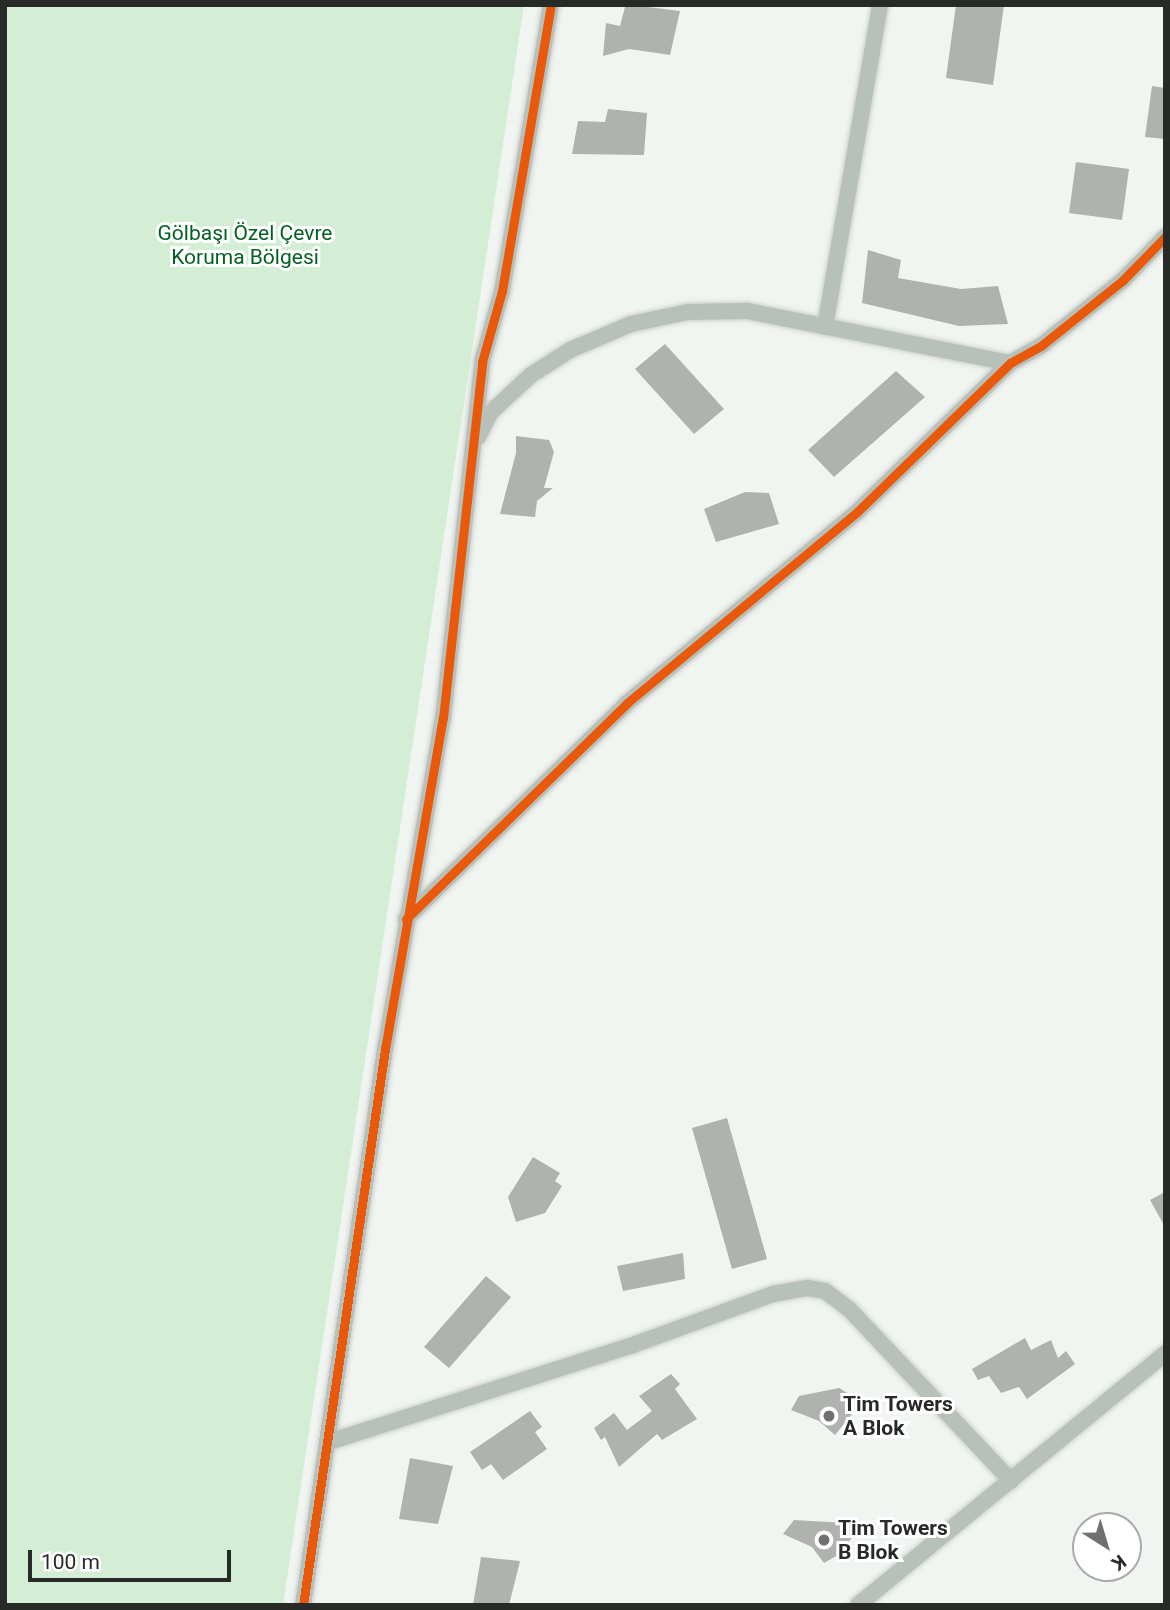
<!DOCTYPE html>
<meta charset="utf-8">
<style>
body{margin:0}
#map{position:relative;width:1170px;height:1610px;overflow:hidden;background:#f1f5f1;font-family:Roboto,sans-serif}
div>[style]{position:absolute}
.green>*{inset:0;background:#d4eed6}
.building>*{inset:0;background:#b0b2b0}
.roads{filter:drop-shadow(0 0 2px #ced0ce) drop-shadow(0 0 2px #ced0ce)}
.minor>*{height:16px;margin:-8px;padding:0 8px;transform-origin:8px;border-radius:8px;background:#b8c1b9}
.cycleway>*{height:9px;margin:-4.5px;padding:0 4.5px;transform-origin:4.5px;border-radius:4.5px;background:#e8590c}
.dots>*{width:19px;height:19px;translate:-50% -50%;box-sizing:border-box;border:4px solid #fff;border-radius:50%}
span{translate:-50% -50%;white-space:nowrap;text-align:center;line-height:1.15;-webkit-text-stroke:6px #fff;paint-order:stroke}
.park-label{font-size:21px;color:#036121}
.poi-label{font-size:21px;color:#282a28;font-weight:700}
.left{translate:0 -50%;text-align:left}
.frame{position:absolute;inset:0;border:7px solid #282a28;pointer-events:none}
.north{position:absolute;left:1072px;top:1512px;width:70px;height:70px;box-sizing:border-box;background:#fff;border:2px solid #a9aaa9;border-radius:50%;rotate:143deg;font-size:19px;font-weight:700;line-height:28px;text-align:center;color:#282a28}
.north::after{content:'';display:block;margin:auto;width:24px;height:32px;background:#6e716e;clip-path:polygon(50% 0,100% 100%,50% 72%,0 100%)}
.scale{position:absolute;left:28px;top:1550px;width:203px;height:32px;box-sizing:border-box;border:4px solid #282a28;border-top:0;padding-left:9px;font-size:21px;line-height:24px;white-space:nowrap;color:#282a28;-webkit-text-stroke:5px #fff;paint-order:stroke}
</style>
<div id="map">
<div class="green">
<div style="clip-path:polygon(5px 5px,524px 5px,283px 1605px,5px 1605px)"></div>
</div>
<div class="building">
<div style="clip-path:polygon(632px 5px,680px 11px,670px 55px,629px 49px,603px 56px,606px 23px,620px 26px,625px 7px)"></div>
<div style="clip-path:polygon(956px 5px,1004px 5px,993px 85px,946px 78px)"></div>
<div style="clip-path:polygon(1152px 86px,1165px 88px,1165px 139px,1145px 137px)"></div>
<div style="clip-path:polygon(608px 109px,647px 113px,644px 155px,572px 154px,578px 121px,605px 122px)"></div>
<div style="clip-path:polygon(1076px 162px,1129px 169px,1122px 220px,1069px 213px)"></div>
<div style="clip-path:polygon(868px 250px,901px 260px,898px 278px,961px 289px,998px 286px,1008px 324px,959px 326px,862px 303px)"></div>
<div style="clip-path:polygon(665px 344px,724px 409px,694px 434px,635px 369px)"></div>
<div style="clip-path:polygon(896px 371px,925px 397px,834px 477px,808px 450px)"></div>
<div style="clip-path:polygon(516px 436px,549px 440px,554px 452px,544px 488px,553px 488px,537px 501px,535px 517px,500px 514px,516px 453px)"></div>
<div style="clip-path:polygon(745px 492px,769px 493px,779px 524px,716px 542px,704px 509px)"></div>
<div style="clip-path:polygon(727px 1118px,767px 1259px,732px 1269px,692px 1128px)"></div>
<div style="clip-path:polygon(533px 1157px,560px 1173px,555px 1181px,562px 1186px,545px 1213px,516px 1222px,508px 1197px)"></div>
<div style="clip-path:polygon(1165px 1192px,1165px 1227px,1150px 1200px)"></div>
<div style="clip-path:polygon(683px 1253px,685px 1279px,623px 1291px,617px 1266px)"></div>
<div style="clip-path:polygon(486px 1276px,511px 1297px,449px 1368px,424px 1347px)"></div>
<div style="clip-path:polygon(1025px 1338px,1031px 1350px,1051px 1340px,1058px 1358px,1066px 1351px,1075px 1364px,1027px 1399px,1019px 1387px,1001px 1393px,989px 1376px,978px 1380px,972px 1369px)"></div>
<div style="clip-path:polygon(671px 1374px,680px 1384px,675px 1389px,697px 1419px,662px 1440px,657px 1434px,619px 1467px,605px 1437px,601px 1440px,594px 1428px,614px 1413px,627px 1430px,652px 1411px,639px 1396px)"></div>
<div style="clip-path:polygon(839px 1388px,862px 1402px,835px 1435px,819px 1421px,791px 1410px,799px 1396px)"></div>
<div style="clip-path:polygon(530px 1411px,542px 1427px,535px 1432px,547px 1449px,503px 1480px,491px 1464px,482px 1470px,470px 1452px)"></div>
<div style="clip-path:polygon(410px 1458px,453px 1466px,438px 1524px,399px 1519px)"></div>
<div style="clip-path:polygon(794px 1520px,846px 1523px,859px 1529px,838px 1555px,824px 1563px,812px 1547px,783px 1534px)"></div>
<div style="clip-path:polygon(481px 1557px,520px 1561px,509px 1605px,473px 1605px)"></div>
</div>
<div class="roads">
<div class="minor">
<div style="left:825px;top:327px;width:327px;rotate:-80.3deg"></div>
<div style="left:478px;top:437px;width:27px;rotate:-63deg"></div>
<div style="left:490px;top:413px;width:56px;rotate:-42.8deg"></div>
<div style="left:531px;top:375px;width:46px;rotate:-32.7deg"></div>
<div style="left:570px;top:350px;width:66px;rotate:-23.1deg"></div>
<div style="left:631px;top:324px;width:58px;rotate:-11.9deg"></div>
<div style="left:688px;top:312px;width:59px;rotate:-1deg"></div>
<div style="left:747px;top:311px;width:268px;rotate:11.2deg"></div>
<div style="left:406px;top:919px;width:309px;rotate:-44.3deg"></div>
<div style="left:627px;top:703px;width:299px;rotate:-39.7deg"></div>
<div style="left:857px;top:512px;width:214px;rotate:-44.2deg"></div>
<div style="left:1010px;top:363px;width:37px;rotate:-29deg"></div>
<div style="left:1042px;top:345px;width:104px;rotate:-38.7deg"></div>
<div style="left:1123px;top:280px;width:60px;rotate:-45.7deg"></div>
<div style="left:329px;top:1442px;width:319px;rotate:-17.7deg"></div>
<div style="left:633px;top:1345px;width:149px;rotate:-20deg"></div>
<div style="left:773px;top:1294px;width:35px;rotate:-10deg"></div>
<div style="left:807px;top:1288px;width:18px;rotate:9deg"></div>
<div style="left:825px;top:1291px;width:31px;rotate:37deg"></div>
<div style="left:850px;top:1310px;width:235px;rotate:46.7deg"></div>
<div style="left:303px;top:1605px;width:562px;rotate:-81.61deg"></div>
<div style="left:385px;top:1049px;width:336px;rotate:-80.1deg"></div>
<div style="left:443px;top:718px;width:358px;rotate:-83.7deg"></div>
<div style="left:482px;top:362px;width:74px;rotate:-74.3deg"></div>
<div style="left:502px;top:291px;width:290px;rotate:-80.3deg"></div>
<div style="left:858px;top:1605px;width:397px;rotate:-39.3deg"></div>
</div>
</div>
<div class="cycleway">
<div style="left:406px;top:919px;width:309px;rotate:-44.3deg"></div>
<div style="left:627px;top:703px;width:299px;rotate:-39.7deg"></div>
<div style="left:857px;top:512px;width:214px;rotate:-44.2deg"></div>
<div style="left:1010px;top:363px;width:37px;rotate:-29deg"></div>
<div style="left:1042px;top:345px;width:104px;rotate:-38.7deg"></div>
<div style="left:1123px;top:280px;width:60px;rotate:-45.7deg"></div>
<div style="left:303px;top:1605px;width:562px;rotate:-81.61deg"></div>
<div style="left:385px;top:1049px;width:336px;rotate:-80.1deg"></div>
<div style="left:443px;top:718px;width:358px;rotate:-83.7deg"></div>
<div style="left:482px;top:362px;width:74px;rotate:-74.3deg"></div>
<div style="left:502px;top:291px;width:290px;rotate:-80.3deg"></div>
</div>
<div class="dots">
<div style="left:829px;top:1416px;background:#6e716e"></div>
<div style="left:824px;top:1540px;background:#6e716e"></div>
</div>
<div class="park-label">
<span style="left:245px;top:245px">Gölbaşı Özel Çevre<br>Koruma Bölgesi</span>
</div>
<div class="poi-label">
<span class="left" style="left:843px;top:1416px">Tim Towers<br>A Blok</span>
<span class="left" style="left:838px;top:1540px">Tim Towers<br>B Blok</span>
</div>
<div class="frame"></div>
<div class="north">K</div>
<div class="scale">100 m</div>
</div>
